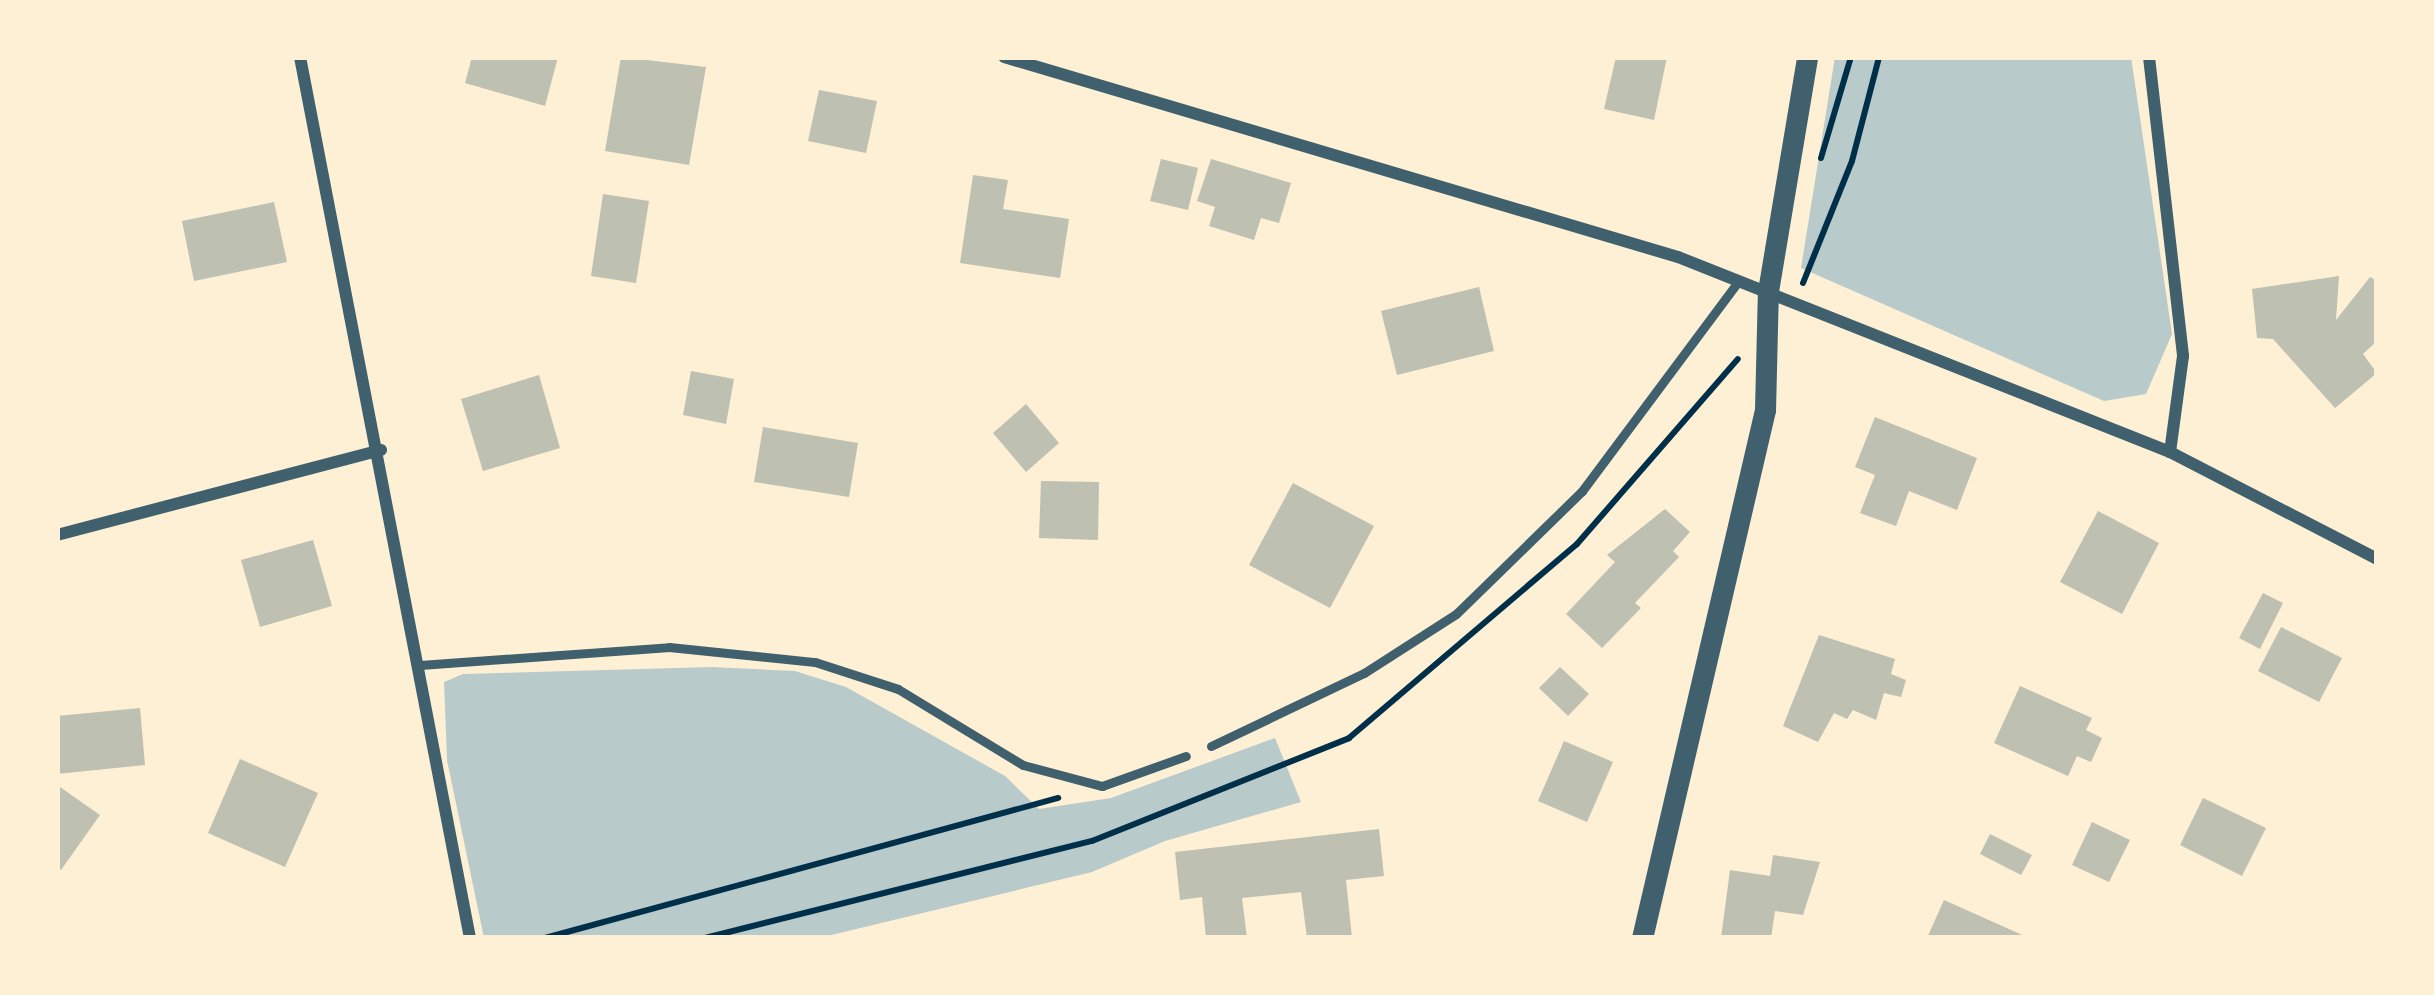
<!DOCTYPE html>
<style>
body{margin:0}
#map{position:relative;width:2434px;height:995px;overflow:hidden;background:#fdf0d5;font-family:Spectral,serif}
div>[style]{position:absolute}
.green>*{inset:0;background:#b9caca}
.building>*{inset:0;background:#bec0b2}
.path>*{height:6px;margin:-3px;padding:0 3px;transform-origin:3px;border-radius:3px;background:#003049}
.service>*{height:9px;margin:-4.5px;padding:0 4.5px;transform-origin:4.5px;border-radius:4.5px;background:#3f606c}
.minor>*{height:12px;margin:-6px;padding:0 6px;transform-origin:6px;border-radius:6px;background:#3f606c}
.tertiary>*{height:21px;margin:-10.5px;padding:0 10.5px;transform-origin:10.5px;border-radius:10.5px;background:#3f606c}
span{translate:-50% -50%;white-space:nowrap;text-align:center;line-height:1.15;-webkit-text-stroke:12px #fdf0d5;paint-order:stroke}
.frame{position:absolute;inset:0;border:60px solid #fdf0d5;pointer-events:none}
</style>
<div id="map">
<div class="green">
<div style="clip-path:polygon(1835px 57px,2131px 57px,2172px 334px,2146px 394px,2104px 401px,1801px 268px)"></div>
<div style="clip-path:polygon(712px 667px,795px 671px,846px 687px,1005px 776px,1039px 809px,1111px 798px,1275px 738px,1301px 802px,1165px 841px,1092px 872px,819px 938px,484px 938px,447px 760px,444px 682px,463px 674px)"></div>
</div>
<div class="building">
<div style="clip-path:polygon(472px 57px,558px 57px,545px 106px,465px 83px)"></div>
<div style="clip-path:polygon(621px 57px,706px 67px,689px 165px,605px 151px)"></div>
<div style="clip-path:polygon(1616px 57px,1667px 57px,1654px 120px,1604px 109px)"></div>
<div style="clip-path:polygon(819px 90px,877px 101px,866px 153px,808px 141px)"></div>
<div style="clip-path:polygon(1161px 159px,1198px 168px,1188px 210px,1150px 201px)"></div>
<div style="clip-path:polygon(1211px 159px,1291px 183px,1279px 223px,1261px 218px,1254px 240px,1209px 226px,1215px 207px,1197px 201px)"></div>
<div style="clip-path:polygon(973px 175px,1008px 180px,1003px 209px,1069px 219px,1060px 278px,960px 263px)"></div>
<div style="clip-path:polygon(603px 194px,649px 201px,636px 283px,591px 276px)"></div>
<div style="clip-path:polygon(274px 202px,287px 262px,194px 281px,182px 221px)"></div>
<div style="clip-path:polygon(2339px 276px,2336px 320px,2370px 277px,2377px 281px,2377px 341px,2363px 354px,2377px 373px,2335px 408px,2273px 339px,2257px 338px,2252px 289px)"></div>
<div style="clip-path:polygon(1479px 287px,1494px 351px,1397px 375px,1381px 311px)"></div>
<div style="clip-path:polygon(691px 371px,734px 379px,726px 424px,683px 415px)"></div>
<div style="clip-path:polygon(539px 375px,560px 448px,483px 471px,461px 399px)"></div>
<div style="clip-path:polygon(1026px 404px,1059px 443px,1026px 472px,993px 433px)"></div>
<div style="clip-path:polygon(1875px 417px,1977px 458px,1957px 510px,1909px 491px,1896px 526px,1860px 513px,1875px 475px,1855px 467px)"></div>
<div style="clip-path:polygon(763px 427px,858px 443px,849px 497px,754px 482px)"></div>
<div style="clip-path:polygon(1041px 481px,1099px 482px,1098px 540px,1039px 538px)"></div>
<div style="clip-path:polygon(1293px 483px,1374px 526px,1330px 608px,1249px 565px)"></div>
<div style="clip-path:polygon(1665px 509px,1690px 532px,1673px 551px,1679px 557px,1635px 603px,1641px 608px,1602px 648px,1566px 614px,1615px 562px,1607px 555px)"></div>
<div style="clip-path:polygon(2098px 511px,2159px 543px,2122px 614px,2060px 582px)"></div>
<div style="clip-path:polygon(313px 540px,332px 606px,260px 627px,241px 560px)"></div>
<div style="clip-path:polygon(2263px 593px,2283px 603px,2260px 649px,2239px 638px)"></div>
<div style="clip-path:polygon(2281px 627px,2342px 658px,2319px 702px,2258px 671px)"></div>
<div style="clip-path:polygon(1819px 635px,1895px 659px,1891px 674px,1906px 680px,1901px 697px,1884px 693px,1876px 720px,1853px 710px,1847px 719px,1834px 713px,1818px 742px,1783px 726px)"></div>
<div style="clip-path:polygon(1560px 667px,1589px 694px,1568px 716px,1539px 688px)"></div>
<div style="clip-path:polygon(2020px 686px,2092px 718px,2086px 730px,2102px 738px,2091px 762px,2077px 756px,2068px 776px,1994px 743px)"></div>
<div style="clip-path:polygon(140px 708px,145px 765px,57px 774px,57px 716px)"></div>
<div style="clip-path:polygon(1564px 741px,1613px 762px,1587px 822px,1538px 801px)"></div>
<div style="clip-path:polygon(240px 759px,318px 793px,285px 867px,208px 833px)"></div>
<div style="clip-path:polygon(57px 785px,100px 815px,61px 870px,57px 867px)"></div>
<div style="clip-path:polygon(2203px 798px,2266px 828px,2242px 876px,2180px 845px)"></div>
<div style="clip-path:polygon(2092px 822px,2130px 840px,2109px 882px,2072px 865px)"></div>
<div style="clip-path:polygon(1379px 829px,1384px 876px,1346px 880px,1352px 938px,1307px 938px,1301px 892px,1242px 898px,1247px 938px,1206px 938px,1202px 897px,1180px 900px,1175px 852px)"></div>
<div style="clip-path:polygon(1990px 834px,2032px 855px,2021px 875px,1980px 854px)"></div>
<div style="clip-path:polygon(1773px 855px,1820px 862px,1803px 915px,1775px 911px,1771px 938px,1721px 938px,1730px 870px,1770px 876px)"></div>
<div style="clip-path:polygon(1944px 900px,2029px 938px,1927px 938px)"></div>
</div>
<div class="path">
<div style="left:1821px;top:158px;width:105px;rotate:-73.5deg"></div>
<div style="left:1803px;top:283px;width:131px;rotate:-68.1deg"></div>
<div style="left:1852px;top:161px;width:107px;rotate:-75.4deg"></div>
<div style="left:545px;top:938px;width:532px;rotate:-15.26deg"></div>
<div style="left:705px;top:938px;width:399px;rotate:-14.1deg"></div>
<div style="left:1092px;top:841px;width:277px;rotate:-21.8deg"></div>
<div style="left:1349px;top:738px;width:299px;rotate:-40.4deg"></div>
<div style="left:1577px;top:544px;width:245px;rotate:-49deg"></div>
</div>
<div class="service">
<div style="left:420px;top:665px;width:250px;rotate:-4.1deg"></div>
<div style="left:669px;top:647px;width:147px;rotate:5.9deg"></div>
<div style="left:815px;top:662px;width:87px;rotate:18deg"></div>
<div style="left:898px;top:689px;width:146px;rotate:31.3deg"></div>
<div style="left:1023px;top:765px;width:82px;rotate:14.9deg"></div>
<div style="left:1102px;top:786px;width:89px;rotate:-19.7deg"></div>
<div style="left:1211px;top:746px;width:170px;rotate:-25.5deg"></div>
<div style="left:1364px;top:673px;width:109px;rotate:-32.7deg"></div>
<div style="left:1456px;top:614px;width:176px;rotate:-44.3deg"></div>
<div style="left:1582px;top:491px;width:263px;rotate:-53.3deg"></div>
</div>
<div class="minor">
<div style="left:300px;top:57px;width:897px;rotate:79.08deg"></div>
<div style="left:1004px;top:57px;width:703px;rotate:16.53deg"></div>
<div style="left:1678px;top:257px;width:529px;rotate:21.62deg"></div>
<div style="left:2170px;top:452px;width:233px;rotate:27.3deg"></div>
<div style="left:2149px;top:57px;width:301px;rotate:83.5deg"></div>
<div style="left:2183px;top:356px;width:97px;rotate:97.7deg"></div>
<div style="left:57px;top:535px;width:335px;rotate:-14.7deg"></div>
</div>
<div class="tertiary">
<div style="left:1642px;top:938px;width:542px;rotate:-76.89deg"></div>
<div style="left:1765px;top:410px;width:119px;rotate:-88.6deg"></div>
<div style="left:1768px;top:291px;width:237px;rotate:-80.5deg"></div>
</div>
<div class="frame"></div>
</div>
